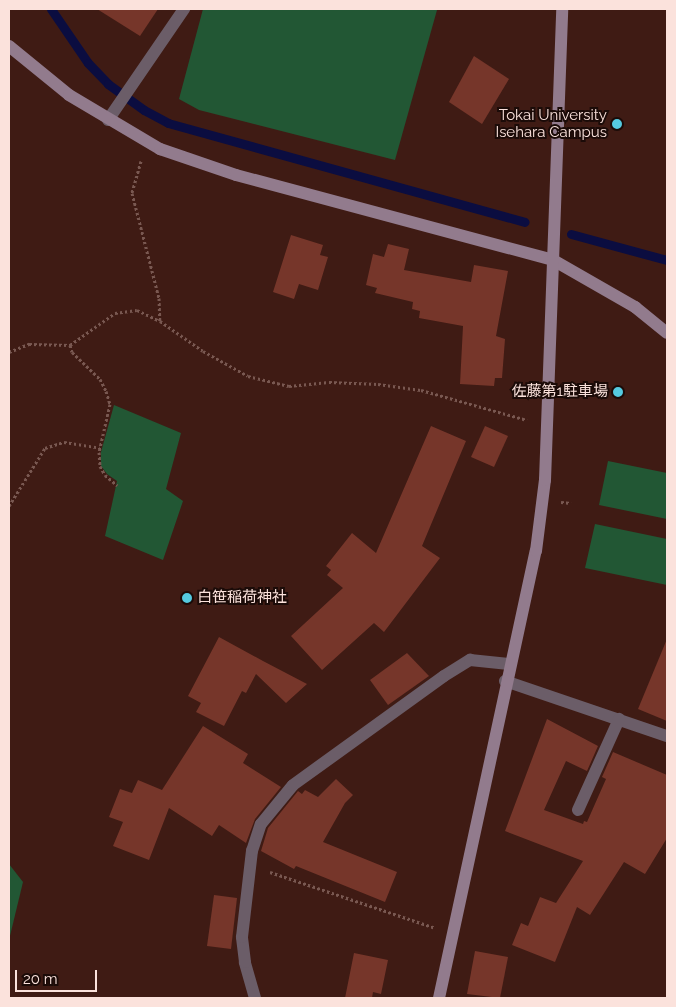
<!DOCTYPE html>
<meta charset="utf-8">
<style>
body{margin:0}
#map{position:relative;width:676px;height:1007px;overflow:hidden;background:#3f1b14;font-family:Raleway,"Noto Sans JP",sans-serif}
div>[style]{position:absolute}
.green>*{inset:0;background:#225734}
.stream>*{height:9px;margin:-4.5px;padding:0 4.5px;transform-origin:4.5px;border-radius:4.5px;background:#0b0d40}
.building>*{inset:0;background:#76362a}
.path>*{height:3px;margin-top:-1.5px;transform-origin:0;background:repeating-linear-gradient(90deg,#795851 0 2.5px,transparent 0 5px)}
.lane>*{height:12px;margin:-6px;padding:0 6px;transform-origin:6px;border-radius:6px;background:#6b5d68}
.street>*{height:12px;margin:-6px;padding:0 6px;transform-origin:6px;border-radius:6px;background:#6b5d68}
.secondary>*{height:12px;margin:-6px;padding:0 6px;transform-origin:6px;border-radius:6px;background:#927b8d}
.dots>*{width:14px;height:14px;translate:-50% -50%;box-sizing:border-box;border:2px solid #1b0b08;border-radius:50%}
span{translate:-50% -50%;white-space:nowrap;text-align:center;line-height:1.15;-webkit-text-stroke:4px #1b0b08;paint-order:stroke}
.poi-label{font-size:15px;color:#fbe2dc}
.right{translate:-100% -50%;text-align:right}
.left{translate:0 -50%;text-align:left}
.frame{position:absolute;inset:0;border:10px solid #fbe2dc;pointer-events:none}
.scale{position:absolute;left:15px;top:970px;width:82px;height:22px;box-sizing:border-box;border:2px solid #fbe2dc;border-top:0;padding-left:6px;font-size:15px;line-height:18px;white-space:nowrap;color:#fbe2dc;-webkit-text-stroke:4px #1b0b08;paint-order:stroke}
</style>
<div id="map">
<div class="green">
<div style="clip-path:polygon(203px 9px,437px 10px,395px 160px,199px 110px,179px 99px)"></div>
<div style="clip-path:polygon(114px 405px,181px 433px,166px 489px,183px 501px,163px 560px,105px 536px,117px 481px,107px 474px,101px 466px,101px 452px)"></div>
<div style="clip-path:polygon(608px 461px,667px 473px,667px 519px,599px 505px)"></div>
<div style="clip-path:polygon(595px 524px,667px 539px,667px 585px,585px 568px)"></div>
<div style="clip-path:polygon(9px 864px,23px 882px,9px 940px)"></div>
</div>
<div class="stream">
<div style="left:51px;top:9px;width:65px;rotate:55.6deg"></div>
<div style="left:88px;top:63px;width:29px;rotate:46deg"></div>
<div style="left:108px;top:84px;width:44px;rotate:35.8deg"></div>
<div style="left:144px;top:110px;width:27px;rotate:28deg"></div>
<div style="left:168px;top:123px;width:370px;rotate:15.5deg"></div>
<div style="left:571px;top:234px;width:99px;rotate:15.2deg"></div>
</div>
<div class="building">
<div style="clip-path:polygon(97px 9px,158px 9px,140px 36px)"></div>
<div style="clip-path:polygon(474px 56px,509px 79px,482px 124px,449px 102px)"></div>
<div style="clip-path:polygon(291px 235px,323px 245px,320px 255px,328px 257px,318px 290px,299px 284px,294px 299px,273px 292px)"></div>
<div style="clip-path:polygon(388px 244px,409px 249px,404px 270px,471px 282px,474px 265px,508px 271px,496px 336px,505px 339px,502px 378px,495px 378px,494px 386px,460px 384px,463px 326px,419px 318px,420px 311px,412px 309px,413px 302px,375px 293px,377px 288px,366px 285px,373px 254px,384px 257px)"></div>
<div style="clip-path:polygon(431px 426px,466px 441px,422px 546px,440px 558px,384px 632px,374px 623px,322px 670px,291px 636px,343px 588px,327px 575px,331px 570px,326px 566px,352px 533px,376px 553px)"></div>
<div style="clip-path:polygon(485px 426px,508px 436px,494px 467px,471px 457px)"></div>
<div style="clip-path:polygon(219px 637px,263px 661px,307px 684px,286px 703px,256px 674px,246px 693px,242px 691px,224px 726px,196px 712px,201px 703px,188px 696px)"></div>
<div style="clip-path:polygon(667px 639px,667px 721px,638px 709px)"></div>
<div style="clip-path:polygon(407px 653px,429px 676px,388px 705px,370px 680px)"></div>
<div style="clip-path:polygon(547px 719px,598px 746px,587px 771px,566px 761px,544px 810px,583px 824px,584px 821px,587px 822px,606px 779px,602px 777px,613px 752px,667px 775px,667px 838px,645px 874px,624px 862px,590px 915px,577px 907px,555px 962px,512px 945px,521px 923px,528px 926px,540px 897px,556px 903px,583px 861px,505px 831px)"></div>
<div style="clip-path:polygon(203px 726px,248px 754px,243px 763px,281px 787px,255px 819px,246px 843px,219px 825px,212px 836px,169px 808px,149px 860px,113px 846px,123px 822px,109px 817px,120px 789px,132px 793px,138px 780px,162px 790px)"></div>
<div style="clip-path:polygon(336px 779px,353px 795px,345px 803px,323px 842px,397px 872px,385px 902px,296px 866px,294px 869px,261px 851px,268px 828px,298px 791px,302px 794px,305px 790px,318px 797px)"></div>
<div style="clip-path:polygon(214px 895px,237px 898px,231px 949px,207px 946px)"></div>
<div style="clip-path:polygon(475px 951px,508px 957px,500px 998px,467px 994px)"></div>
<div style="clip-path:polygon(354px 953px,388px 960px,381px 994px,373px 992px,372px 998px,345px 998px)"></div>
</div>
<div class="path">
<div style="left:141px;top:161px;width:33px;rotate:106deg"></div>
<div style="left:132px;top:193px;width:108px;rotate:75.6deg"></div>
<div style="left:159px;top:298px;width:23px;rotate:88deg"></div>
<div style="left:70px;top:345px;width:7px;rotate:74deg"></div>
<div style="left:72px;top:352px;width:39px;rotate:44deg"></div>
<div style="left:100px;top:379px;width:13px;rotate:63deg"></div>
<div style="left:106px;top:391px;width:14px;rotate:73deg"></div>
<div style="left:110px;top:404px;width:49px;rotate:102.9deg"></div>
<div style="left:99px;top:452px;width:14px;rotate:86deg"></div>
<div style="left:100px;top:466px;width:10px;rotate:61deg"></div>
<div style="left:105px;top:475px;width:16px;rotate:40deg"></div>
<div style="left:9px;top:352px;width:22px;rotate:-22deg"></div>
<div style="left:29px;top:344px;width:41px;rotate:1.4deg"></div>
<div style="left:70px;top:345px;width:55px;rotate:-35.4deg"></div>
<div style="left:115px;top:313px;width:22px;rotate:-8deg"></div>
<div style="left:137px;top:310px;width:25px;rotate:26deg"></div>
<div style="left:160px;top:321px;width:52px;rotate:34.9deg"></div>
<div style="left:203px;top:351px;width:51px;rotate:29.1deg"></div>
<div style="left:248px;top:376px;width:42px;rotate:13.7deg"></div>
<div style="left:289px;top:386px;width:40px;rotate:-5.7deg"></div>
<div style="left:329px;top:382px;width:49px;rotate:2.3deg"></div>
<div style="left:378px;top:384px;width:43px;rotate:7.9deg"></div>
<div style="left:421px;top:390px;width:110px;rotate:15.8deg"></div>
<div style="left:561px;top:502px;width:10px;rotate:6deg"></div>
<div style="left:9px;top:506px;width:68px;rotate:-58.2deg"></div>
<div style="left:45px;top:448px;width:20px;rotate:-18deg"></div>
<div style="left:64px;top:442px;width:36px;rotate:9deg"></div>
<div style="left:270px;top:872px;width:174px;rotate:18.7deg"></div>
</div>
<div class="lane">
<div style="left:108px;top:120px;width:135px;rotate:-55.6deg"></div>
</div>
<div class="street">
<div style="left:505px;top:681px;width:171px;rotate:18.8deg"></div>
<div style="left:578px;top:810px;width:100px;rotate:-65.7deg"></div>
<div style="left:255px;top:998px;width:37px;rotate:-106deg"></div>
<div style="left:245px;top:962px;width:25px;rotate:-97deg"></div>
<div style="left:242px;top:937px;width:87px;rotate:-83.4deg"></div>
<div style="left:252px;top:851px;width:28px;rotate:-72deg"></div>
<div style="left:261px;top:824px;width:50px;rotate:-50.6deg"></div>
<div style="left:293px;top:785px;width:186px;rotate:-35.8deg"></div>
<div style="left:444px;top:676px;width:31px;rotate:-32deg"></div>
<div style="left:470px;top:660px;width:39px;rotate:6deg"></div>
</div>
<div class="secondary">
<div style="left:9px;top:46px;width:77px;rotate:39.2deg"></div>
<div style="left:69px;top:95px;width:106px;rotate:30.7deg"></div>
<div style="left:160px;top:149px;width:80px;rotate:18.9deg"></div>
<div style="left:236px;top:175px;width:328px;rotate:15deg"></div>
<div style="left:553px;top:260px;width:95px;rotate:29.8deg"></div>
<div style="left:635px;top:307px;width:41px;rotate:39.1deg"></div>
<div style="left:439px;top:998px;width:457px;rotate:-77.8deg"></div>
<div style="left:536px;top:551px;width:72px;rotate:-82.8deg"></div>
<div style="left:545px;top:480px;width:471px;rotate:-87.9deg"></div>
</div>
<div class="dots">
<div style="left:617px;top:124px;background:#55cae0"></div>
<div style="left:618px;top:392px;background:#55cae0"></div>
<div style="left:187px;top:598px;background:#55cae0"></div>
</div>
<div class="poi-label">
<span class="right" style="left:607px;top:124px">Tokai University<br>Isehara Campus</span>
<span class="right" style="left:608px;top:392px">佐藤第1駐車場</span>
<span class="left" style="left:197px;top:598px">白笹稲荷神社</span>
</div>
<div class="frame"></div>
<div class="scale">20 m</div>
</div>
